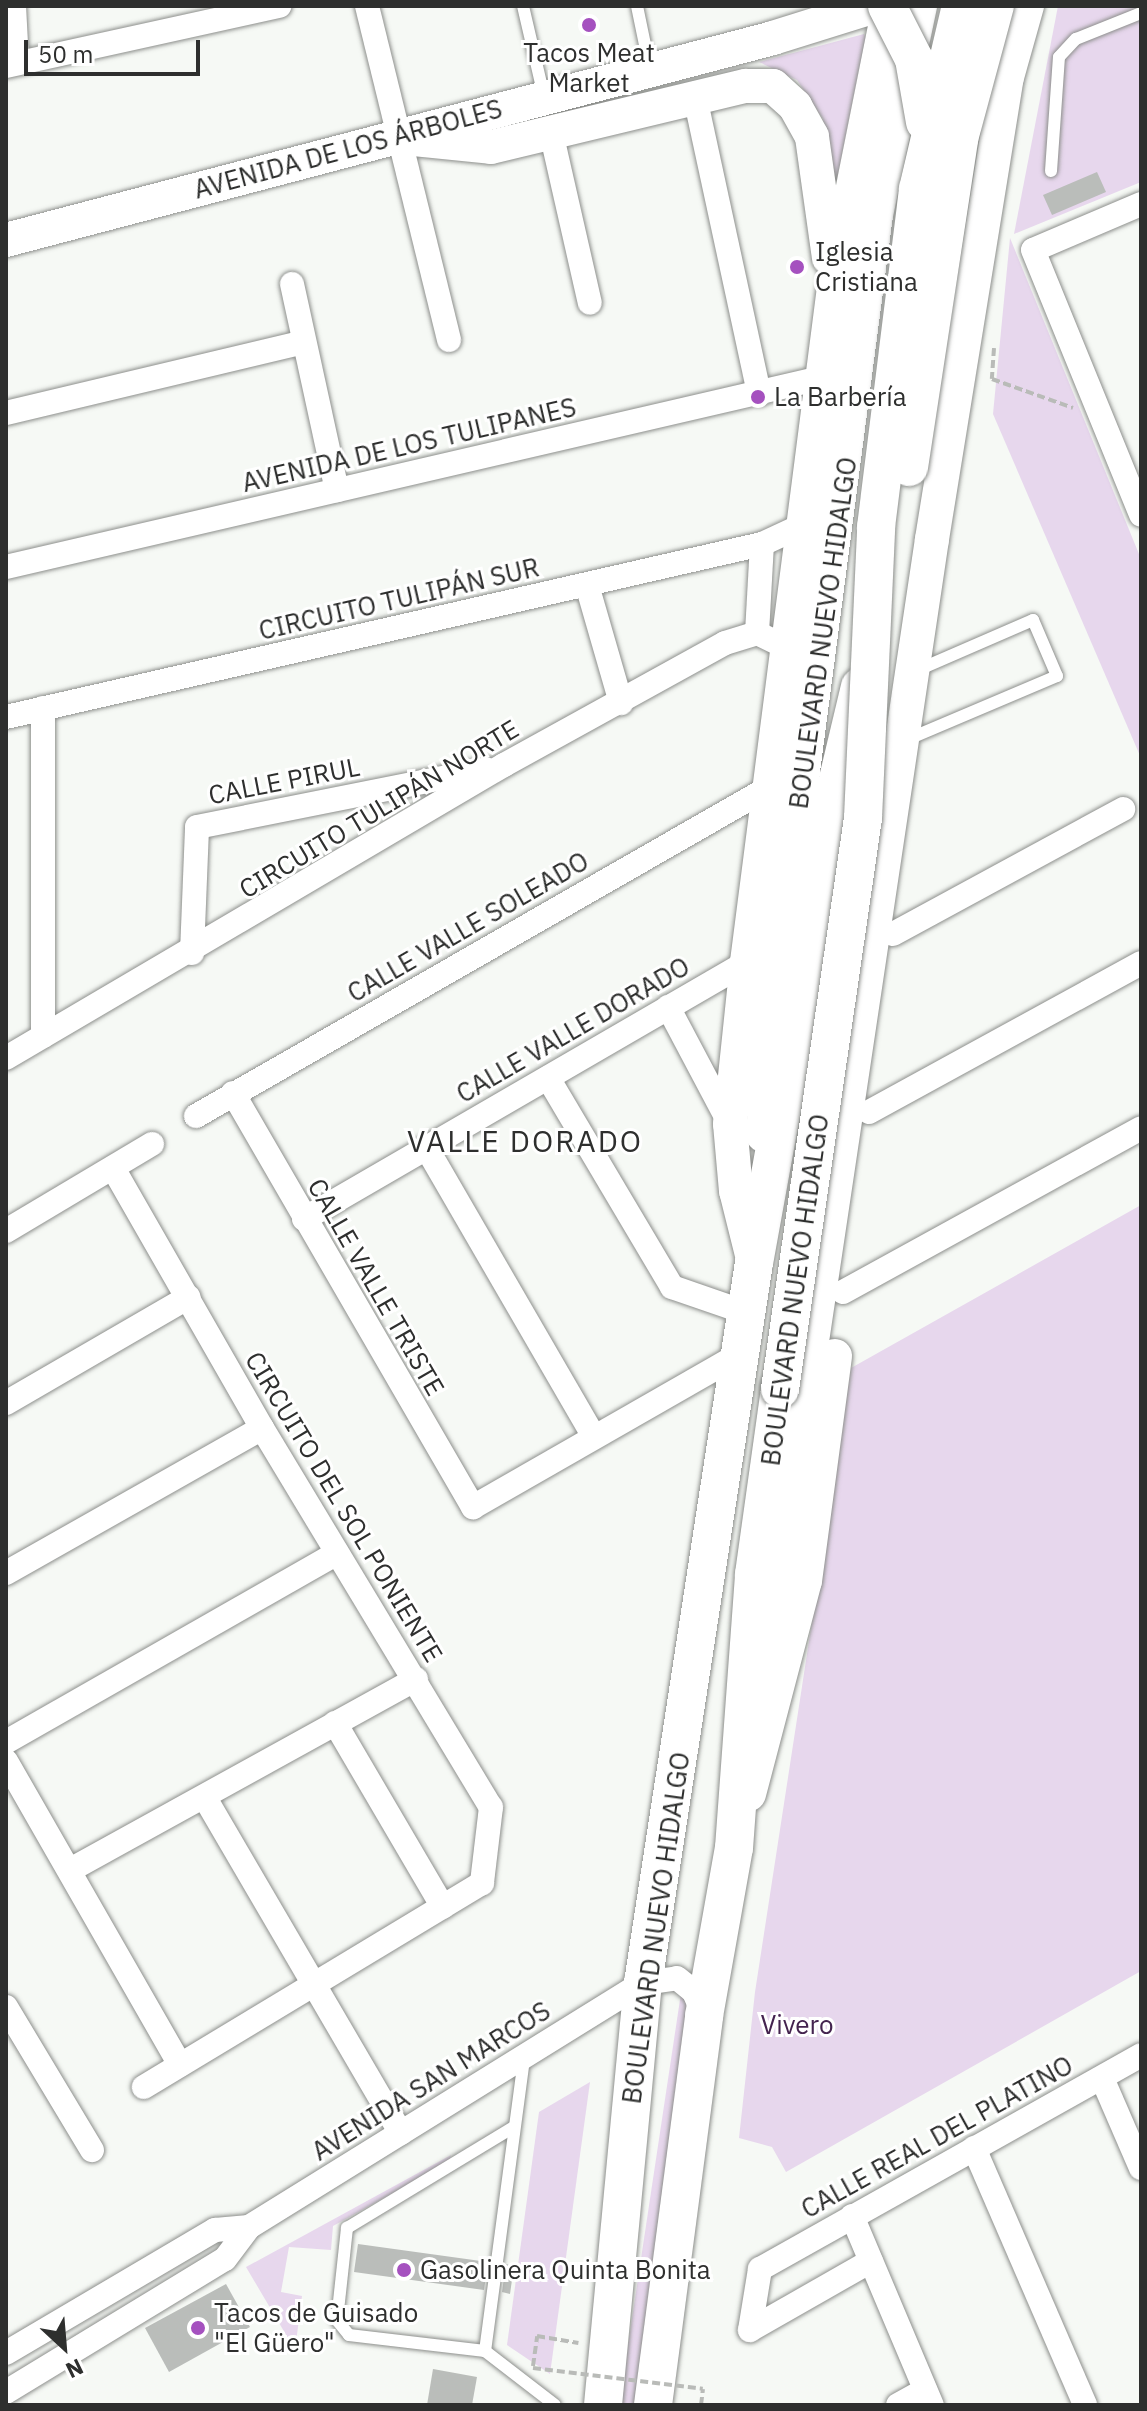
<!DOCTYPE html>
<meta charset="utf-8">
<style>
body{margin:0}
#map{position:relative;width:1147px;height:2411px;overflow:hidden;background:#f6f9f5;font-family:"IBM Plex Sans",sans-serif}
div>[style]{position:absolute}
.green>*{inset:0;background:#e7d7ed}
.building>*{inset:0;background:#babdba}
.path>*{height:4px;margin-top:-2px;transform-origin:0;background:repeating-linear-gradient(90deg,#b9bbb8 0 8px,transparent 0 12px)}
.roads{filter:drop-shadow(0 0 2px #8d8f8c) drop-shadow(0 0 2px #8d8f8c)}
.lane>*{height:12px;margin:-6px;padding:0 6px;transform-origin:6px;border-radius:6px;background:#fff}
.street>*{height:24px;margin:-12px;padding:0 12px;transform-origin:12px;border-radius:12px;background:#fff}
.secondary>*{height:34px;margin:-17px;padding:0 17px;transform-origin:17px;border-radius:17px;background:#fff}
.primary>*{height:38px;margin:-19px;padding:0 19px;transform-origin:19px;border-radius:19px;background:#fff}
.path-bridge>*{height:4px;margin-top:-2px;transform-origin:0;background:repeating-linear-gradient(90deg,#b9bbb8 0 8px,transparent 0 12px)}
.bridges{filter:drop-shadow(0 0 2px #8d8f8c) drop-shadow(0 0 2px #8d8f8c)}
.primary-bridge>*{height:38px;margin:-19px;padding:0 19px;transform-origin:19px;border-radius:19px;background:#fff}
.dots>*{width:22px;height:22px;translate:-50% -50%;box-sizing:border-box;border:4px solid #fff;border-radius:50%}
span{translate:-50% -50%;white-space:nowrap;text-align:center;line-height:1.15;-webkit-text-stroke:6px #fff;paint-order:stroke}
.poi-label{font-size:26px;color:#2e2f2e}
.left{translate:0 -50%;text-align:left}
.street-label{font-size:26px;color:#2e2f2e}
.park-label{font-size:26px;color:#44234f}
.quarter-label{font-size:30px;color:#2e2f2e;letter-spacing:2px}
.frame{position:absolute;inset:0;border:8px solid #2e2f2e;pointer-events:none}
.north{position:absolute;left:24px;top:2307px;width:80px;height:80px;-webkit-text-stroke:6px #fff;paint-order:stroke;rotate:154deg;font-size:22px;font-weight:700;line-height:32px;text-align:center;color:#2e2f2e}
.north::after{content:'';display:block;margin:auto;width:28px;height:36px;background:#2e2f2e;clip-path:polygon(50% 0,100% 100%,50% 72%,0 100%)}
.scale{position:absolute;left:24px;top:40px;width:176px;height:36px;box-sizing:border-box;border:4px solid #2e2f2e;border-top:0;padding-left:10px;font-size:24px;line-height:28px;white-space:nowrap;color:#2e2f2e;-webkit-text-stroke:6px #fff;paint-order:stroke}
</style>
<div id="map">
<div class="green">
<div style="clip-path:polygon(1058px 6px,1141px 6px,1141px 182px,1014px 234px)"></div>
<div style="clip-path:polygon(864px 34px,868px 42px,834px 224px,823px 119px,797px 80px,759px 62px)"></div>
<div style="clip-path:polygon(1010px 238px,1141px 559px,1141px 758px,993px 414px)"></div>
<div style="clip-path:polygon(1141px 1205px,1141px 1971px,786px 2172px,772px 2147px,739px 2138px,755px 1992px,851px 1368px)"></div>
<div style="clip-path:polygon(681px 1993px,690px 2002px,646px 2405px,619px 2405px)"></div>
<div style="clip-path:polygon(590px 2082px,550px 2374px,507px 2345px,539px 2112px)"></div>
<div style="clip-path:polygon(451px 2155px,449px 2162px,333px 2226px,331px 2250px,289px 2247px,281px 2292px,302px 2296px,295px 2350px,246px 2267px)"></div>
</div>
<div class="building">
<div style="clip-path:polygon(1097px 172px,1106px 192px,1052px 215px,1043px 195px)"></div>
<div style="clip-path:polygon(358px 2244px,488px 2262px,484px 2290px,354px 2272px)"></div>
<div style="clip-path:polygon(506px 2264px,514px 2266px,510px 2294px,502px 2292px)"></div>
<div style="clip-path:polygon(226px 2284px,250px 2327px,169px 2372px,145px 2328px)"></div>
<div style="clip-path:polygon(433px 2369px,477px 2377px,472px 2405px,427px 2405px)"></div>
</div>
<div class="path">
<div style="left:994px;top:348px;width:31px;rotate:94deg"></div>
<div style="left:992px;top:379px;width:86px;rotate:19.7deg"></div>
<div style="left:533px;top:2366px;width:30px;rotate:-82deg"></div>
<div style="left:537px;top:2336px;width:42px;rotate:9.7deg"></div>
<div style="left:701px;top:2405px;width:16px;rotate:-83deg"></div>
</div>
<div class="roads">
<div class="lane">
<div style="left:523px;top:6px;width:92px;rotate:76.9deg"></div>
<div style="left:637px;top:6px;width:64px;rotate:78.3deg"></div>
<div style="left:1051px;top:171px;width:114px;rotate:-86deg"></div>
<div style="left:1059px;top:57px;width:25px;rotate:-47deg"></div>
<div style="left:1076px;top:39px;width:70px;rotate:-21.8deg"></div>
<div style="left:906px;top:740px;width:164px;rotate:-23deg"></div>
<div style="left:1057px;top:676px;width:61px;rotate:-113.2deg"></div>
<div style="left:1033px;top:620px;width:125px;rotate:156.5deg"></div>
<div style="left:524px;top:2059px;width:295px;rotate:97.6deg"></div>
<div style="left:485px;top:2351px;width:88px;rotate:37.6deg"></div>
<div style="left:485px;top:2351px;width:137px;rotate:-173.3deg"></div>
<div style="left:349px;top:2335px;width:19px;rotate:-129deg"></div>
<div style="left:337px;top:2320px;width:93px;rotate:-83.8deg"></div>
<div style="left:347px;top:2228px;width:195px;rotate:-31.2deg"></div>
</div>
<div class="street">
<div style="left:14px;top:6px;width:57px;rotate:87deg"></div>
<div style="left:367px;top:6px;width:344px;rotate:76.2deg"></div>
<div style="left:6px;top:66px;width:280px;rotate:-12.4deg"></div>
<div style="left:695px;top:97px;width:304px;rotate:77.8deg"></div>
<div style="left:551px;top:132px;width:175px;rotate:77.2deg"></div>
<div style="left:1141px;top:204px;width:117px;rotate:156.9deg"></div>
<div style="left:1033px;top:250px;width:286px;rotate:67.8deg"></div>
<div style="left:292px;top:284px;width:211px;rotate:77.7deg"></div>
<div style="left:6px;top:413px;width:306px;rotate:-13.4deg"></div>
<div style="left:6px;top:567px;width:841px;rotate:-13.06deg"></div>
<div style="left:587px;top:585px;width:123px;rotate:73.9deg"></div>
<div style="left:757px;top:633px;width:89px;rotate:-86.8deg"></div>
<div style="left:43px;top:708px;width:328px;rotate:90deg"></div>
<div style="left:6px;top:717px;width:776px;rotate:-12.89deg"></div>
<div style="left:762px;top:544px;width:43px;rotate:-24.8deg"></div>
<div style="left:893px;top:934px;width:262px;rotate:-28.5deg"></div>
<div style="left:192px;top:953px;width:126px;rotate:-87.7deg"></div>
<div style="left:197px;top:827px;width:295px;rotate:-11.3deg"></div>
<div style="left:668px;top:1007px;width:132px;rotate:62.1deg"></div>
<div style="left:6px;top:1058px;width:578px;rotate:-30.47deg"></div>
<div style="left:504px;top:765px;width:252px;rotate:-28.9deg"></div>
<div style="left:725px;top:643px;width:34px;rotate:-17deg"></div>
<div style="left:757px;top:633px;width:32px;rotate:26deg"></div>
<div style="left:548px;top:1078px;width:243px;rotate:59.3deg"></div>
<div style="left:672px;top:1287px;width:79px;rotate:19.1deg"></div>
<div style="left:233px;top:1093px;width:479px;rotate:59.9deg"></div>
<div style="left:473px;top:1507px;width:310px;rotate:-29.8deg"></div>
<div style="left:869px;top:1112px;width:310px;rotate:-28.7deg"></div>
<div style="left:196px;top:1116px;width:659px;rotate:-29.83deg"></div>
<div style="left:426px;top:1147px;width:335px;rotate:59.9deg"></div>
<div style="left:113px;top:1168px;width:300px;rotate:60.2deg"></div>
<div style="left:262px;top:1428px;width:443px;rotate:58.9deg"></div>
<div style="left:491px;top:1807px;width:77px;rotate:96.8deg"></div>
<div style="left:482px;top:1883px;width:395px;rotate:148.9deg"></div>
<div style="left:304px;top:1219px;width:512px;rotate:-30.12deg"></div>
<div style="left:6px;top:1231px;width:170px;rotate:-30.8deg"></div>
<div style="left:843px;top:1292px;width:340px;rotate:-28.8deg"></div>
<div style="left:6px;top:1403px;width:211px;rotate:-30.1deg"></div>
<div style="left:6px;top:1573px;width:294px;rotate:-29.5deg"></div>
<div style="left:335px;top:1723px;width:213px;rotate:59.6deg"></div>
<div style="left:6px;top:1742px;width:381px;rotate:-29.7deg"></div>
<div style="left:6px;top:1761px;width:350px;rotate:60.2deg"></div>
<div style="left:205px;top:1798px;width:388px;rotate:59.7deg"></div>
<div style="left:72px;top:1869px;width:393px;rotate:-28.9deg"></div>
<div style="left:6px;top:2007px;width:167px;rotate:59deg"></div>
<div style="left:1102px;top:2078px;width:98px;rotate:66.6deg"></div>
<div style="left:974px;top:2148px;width:280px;rotate:66.6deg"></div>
<div style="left:852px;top:2216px;width:205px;rotate:67.1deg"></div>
<div style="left:750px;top:2330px;width:62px;rotate:-80.7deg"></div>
<div style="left:760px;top:2269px;width:437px;rotate:-29.3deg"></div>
<div style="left:750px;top:2330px;width:139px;rotate:-29.7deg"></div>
<div style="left:6px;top:2353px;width:243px;rotate:-30.5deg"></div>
<div style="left:215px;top:2230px;width:34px;rotate:-5deg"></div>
<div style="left:6px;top:2392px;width:256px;rotate:-31.3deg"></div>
<div style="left:225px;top:2259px;width:40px;rotate:-53deg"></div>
<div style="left:249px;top:2227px;width:463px;rotate:-31.8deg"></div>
<div style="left:643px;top:1983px;width:34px;rotate:-8deg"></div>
<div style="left:677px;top:1978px;width:22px;rotate:39deg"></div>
<div style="left:694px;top:1992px;width:26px;rotate:67deg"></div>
<div style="left:898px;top:2405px;width:31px;rotate:-29deg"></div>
</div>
<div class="secondary">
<div style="left:414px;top:139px;width:77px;rotate:5.9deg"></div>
<div style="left:491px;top:147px;width:262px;rotate:-13.5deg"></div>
<div style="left:746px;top:86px;width:27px"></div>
<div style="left:773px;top:86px;width:30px;rotate:42deg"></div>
<div style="left:795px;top:106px;width:35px;rotate:61deg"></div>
<div style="left:812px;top:137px;width:122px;rotate:82deg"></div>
<div style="left:6px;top:240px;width:793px;rotate:-14.75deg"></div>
<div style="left:773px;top:38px;width:107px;rotate:-17.4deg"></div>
<div style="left:763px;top:1135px;width:128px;rotate:-86deg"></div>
<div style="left:772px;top:1007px;width:799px;rotate:-82.52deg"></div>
<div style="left:876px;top:215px;width:214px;rotate:-78.1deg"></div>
<div style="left:754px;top:1263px;width:74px;rotate:-104deg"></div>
<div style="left:736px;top:1191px;width:67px;rotate:-95.1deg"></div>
<div style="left:730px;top:1124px;width:163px;rotate:-84deg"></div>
<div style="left:747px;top:962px;width:696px;rotate:-82.65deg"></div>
<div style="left:836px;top:272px;width:271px;rotate:-78.7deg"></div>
<div style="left:761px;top:1682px;width:1156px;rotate:-81.49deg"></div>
<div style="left:932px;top:539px;width:468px;rotate:-80.8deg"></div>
<div style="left:1007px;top:77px;width:74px;rotate:-74.3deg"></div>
<div style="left:749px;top:1794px;width:220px;rotate:-75.3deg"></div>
<div style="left:805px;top:1581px;width:227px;rotate:-82.4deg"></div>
</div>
<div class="primary">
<div style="left:603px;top:2405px;width:424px;rotate:-84.6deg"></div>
<div style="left:643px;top:1983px;width:729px;rotate:-81.24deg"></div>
<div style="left:754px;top:1263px;width:246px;rotate:-79.7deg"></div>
<div style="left:798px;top:1021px;width:159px;rotate:-82.8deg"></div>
<div style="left:818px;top:863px;width:181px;rotate:-76.6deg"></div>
<div style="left:653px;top:2405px;width:392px;rotate:-82.5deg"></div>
<div style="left:704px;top:2016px;width:171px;rotate:-79.9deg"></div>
<div style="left:734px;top:1848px;width:275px;rotate:-85.8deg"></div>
<div style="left:754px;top:1574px;width:187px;rotate:-82deg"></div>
</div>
</div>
<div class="path-bridge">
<div style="left:533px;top:2368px;width:171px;rotate:7deg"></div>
</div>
<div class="bridges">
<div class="primary-bridge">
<div style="left:887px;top:6px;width:59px;rotate:63deg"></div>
<div style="left:914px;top:59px;width:64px;rotate:80.1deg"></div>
<div style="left:909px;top:467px;width:332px;rotate:-81.3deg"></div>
<div style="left:959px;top:139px;width:138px;rotate:-74.9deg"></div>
<div style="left:780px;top:1389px;width:577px;rotate:-81.73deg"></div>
<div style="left:863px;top:818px;width:291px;rotate:-87.4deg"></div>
<div style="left:876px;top:527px;width:341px;rotate:-82.9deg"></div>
<div style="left:918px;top:189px;width:188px;rotate:-76.8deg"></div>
</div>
</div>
<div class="dots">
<div style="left:589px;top:25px;background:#a551bf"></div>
<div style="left:797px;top:267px;background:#a551bf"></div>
<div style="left:758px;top:397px;background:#a551bf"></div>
<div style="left:404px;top:2270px;background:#a551bf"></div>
<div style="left:198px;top:2328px;background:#a551bf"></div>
</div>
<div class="poi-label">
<span style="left:589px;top:68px">Tacos Meat<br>Market</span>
<span class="left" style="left:815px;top:267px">Iglesia<br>Cristiana</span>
<span class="left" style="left:774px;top:397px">La Barbería</span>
<span class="left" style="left:420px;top:2270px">Gasolinera Quinta Bonita</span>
<span class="left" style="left:214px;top:2328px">Tacos de Guisado<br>"El Güero"</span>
</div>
<div class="street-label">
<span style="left:348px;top:149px;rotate:-15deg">AVENIDA DE LOS ÁRBOLES</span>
<span style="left:409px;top:445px;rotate:-13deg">AVENIDA DE LOS TULIPANES</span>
<span style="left:399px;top:599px;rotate:-13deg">CIRCUITO TULIPÁN SUR</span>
<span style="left:823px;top:633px;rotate:-82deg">BOULEVARD NUEVO HIDALGO</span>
<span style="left:284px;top:781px;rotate:-11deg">CALLE PIRUL</span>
<span style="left:379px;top:809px;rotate:-31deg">CIRCUITO TULIPÁN NORTE</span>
<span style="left:468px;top:927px;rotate:-30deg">CALLE VALLE SOLEADO</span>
<span style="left:573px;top:1030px;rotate:-30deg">CALLE VALLE DORADO</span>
<span style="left:376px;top:1287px;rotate:60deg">CALLE VALLE TRISTE</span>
<span style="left:795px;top:1290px;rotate:-82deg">BOULEVARD NUEVO HIDALGO</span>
<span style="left:344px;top:1507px;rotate:59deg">CIRCUITO DEL SOL PONIENTE</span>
<span style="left:656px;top:1928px;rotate:-82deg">BOULEVARD NUEVO HIDALGO</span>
<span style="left:431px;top:2081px;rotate:-32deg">AVENIDA SAN MARCOS</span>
<span style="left:937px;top:2137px;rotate:-29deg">CALLE REAL DEL PLATINO</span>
</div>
<div class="park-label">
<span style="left:797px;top:2025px">Vivero</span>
</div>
<div class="quarter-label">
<span style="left:525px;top:1141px">VALLE DORADO</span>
</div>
<div class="frame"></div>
<div class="north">N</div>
<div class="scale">50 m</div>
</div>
